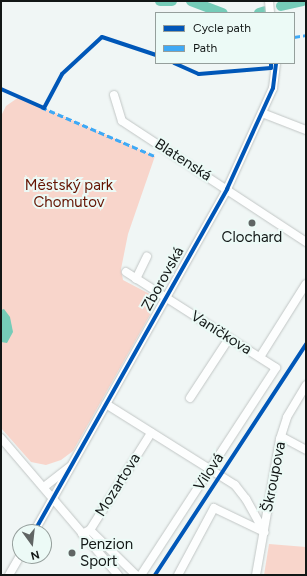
<!DOCTYPE html>
<meta charset="utf-8">
<style>
body{margin:0}
#map{position:relative;width:307px;height:576px;overflow:hidden;background:#f0f6f5;font-family:Figtree,sans-serif}
div>[style]{position:absolute}
.green>*{inset:0;background:#f8d5cb}
.water>*{inset:0;background:#75ccb8}
.river>*{height:10px;margin:-5px;padding:0 5px;transform-origin:5px;border-radius:5px;background:#75ccb8}
.roads{filter:drop-shadow(0 0 1px #c1c6c5) drop-shadow(0 0 1px #c1c6c5)}
.minor>*{height:8px;margin:-4px;padding:0 4px;transform-origin:4px;border-radius:4px;background:#fdfefe}
.quiet>*{height:3px;margin-top:-1.5px;transform-origin:0;background:repeating-linear-gradient(90deg,#3fa9f5 0 6px,transparent 0 9px)}
.cycleway>*{height:4px;margin:-2px;padding:0 2px;transform-origin:2px;border-radius:2px;background:#0057b8}
.dots>*{width:11px;height:11px;translate:-50% -50%;box-sizing:border-box;border:2px solid #ecfaf6;border-radius:50%}
span{translate:-50% -50%;white-space:nowrap;text-align:center;line-height:1.15;-webkit-text-stroke:4px #ecfaf6;paint-order:stroke}
.street-label{font-size:15px;color:#121716}
.park-label{font-size:15px;color:#641402}
.poi-label{font-size:15px;color:#121716}
.left{translate:0 -50%;text-align:left}
.frame{position:absolute;inset:0;border:2px solid #121716;pointer-events:none}
.legend{position:absolute;left:155px;top:12px;width:140px;height:52px;box-sizing:border-box;background:#ecfaf6;border:1px solid #959f9c;margin:0;padding:5px 7px;list-style:none;font-size:12px;color:#121716}
.legend li{display:flex;align-items:center;gap:8px;height:20px}
.legend b{width:20px;border:1px solid #959f9c}
.north{position:absolute;left:12px;top:524px;width:40px;height:40px;box-sizing:border-box;background:#ecfaf6;border:1px solid #959f9c;border-radius:50%;rotate:165deg;font-size:11px;font-weight:700;line-height:16px;text-align:center;color:#121716}
.north::after{content:'';display:block;margin:auto;width:14px;height:18px;background:#606564;clip-path:polygon(50% 0,100% 100%,50% 72%,0 100%)}
</style>
<div id="map">
<div class="green">
<div style="clip-path:polygon(19px 97px,155px 156px,128px 234px,121px 269px,123px 280px,159px 299px,73px 451px,61px 460px,46px 465px,31px 462px,1px 428px,1px 116px,6px 106px)"></div>
<div style="clip-path:polygon(269px 544px,306px 547px,306px 575px,264px 575px)"></div>
</div>
<div class="water">
<div style="clip-path:polygon(4px 309px,10px 317px,13px 332px,7px 343px,1px 342px,1px 310px)"></div>
</div>
<div class="river">
<div style="left:160px;top:1px;width:12px"></div>
<div style="left:191px;top:1px;width:34px;rotate:21deg"></div>
<div style="left:281px;top:6px;width:22px;rotate:-13deg"></div>
<div style="left:259px;top:13px;width:6px;rotate:-18deg"></div>
</div>
<div class="roads">
<div class="minor">
<div style="left:269px;top:1px;width:12px;rotate:85deg"></div>
<div style="left:114px;top:95px;width:27px;rotate:73deg"></div>
<div style="left:122px;top:121px;width:220px;rotate:33.3deg"></div>
<div style="left:262px;top:113px;width:47px;rotate:21.1deg"></div>
<div style="left:126px;top:272px;width:178px;rotate:32.6deg"></div>
<div style="left:276px;top:368px;width:247px;rotate:123.1deg"></div>
<div style="left:136px;top:279px;width:25px;rotate:-64deg"></div>
<div style="left:260px;top:357px;width:86px;rotate:-57.8deg"></div>
<div style="left:190px;top:398px;width:69px;rotate:-56.8deg"></div>
<div style="left:106px;top:404px;width:152px;rotate:32.1deg"></div>
<div style="left:235px;top:485px;width:18px;rotate:52deg"></div>
<div style="left:246px;top:499px;width:38px;rotate:61deg"></div>
<div style="left:282px;top:437px;width:27px;rotate:28deg"></div>
<div style="left:1px;top:438px;width:180px;rotate:49.5deg"></div>
<div style="left:44px;top:487px;width:33px;rotate:-38deg"></div>
<div style="left:90px;top:530px;width:64px;rotate:44.4deg"></div>
<div style="left:34px;top:532px;width:394px;rotate:-60.6deg"></div>
<div style="left:227px;top:189px;width:111px;rotate:-65.5deg"></div>
<div style="left:273px;top:88px;width:25px;rotate:-83deg"></div>
<div style="left:82px;top:534px;width:9px;rotate:-27deg"></div>
<div style="left:90px;top:530px;width:115px;rotate:-57.8deg"></div>
<div style="left:9px;top:575px;width:22px;rotate:-60deg"></div>
<div style="left:178px;top:575px;width:76px;rotate:-61.8deg"></div>
<div style="left:214px;top:508px;width:55px;rotate:25.6deg"></div>
<div style="left:256px;top:575px;width:138px;rotate:-80deg"></div>
<div style="left:280px;top:439px;width:23px;rotate:-72deg"></div>
<div style="left:287px;top:417px;width:37px;rotate:-59deg"></div>
</div>
</div>
<div class="quiet">
<div style="left:294px;top:37px;width:12px;rotate:-9deg"></div>
<div style="left:41px;top:107px;width:124px;rotate:23.3deg"></div>
</div>
<div class="cycleway">
<div style="left:174px;top:63px;width:27px;rotate:24deg"></div>
<div style="left:199px;top:74px;width:72px;rotate:-4.8deg"></div>
<div style="left:271px;top:68px;width:5px;rotate:-90deg"></div>
<div style="left:1px;top:89px;width:47px;rotate:23.8deg"></div>
<div style="left:44px;top:108px;width:38px;rotate:-62deg"></div>
<div style="left:62px;top:74px;width:54px;rotate:-42.8deg"></div>
<div style="left:102px;top:37px;width:57px;rotate:18.4deg"></div>
<div style="left:34px;top:532px;width:394px;rotate:-60.6deg"></div>
<div style="left:227px;top:189px;width:111px;rotate:-65.5deg"></div>
<div style="left:273px;top:88px;width:25px;rotate:-83deg"></div>
<div style="left:155px;top:575px;width:276px;rotate:-56.8deg"></div>
</div>
<div class="dots">
<div style="left:252px;top:223px;background:#606564"></div>
<div style="left:72px;top:553px;background:#606564"></div>
</div>
<div class="street-label">
<span style="left:183px;top:160px;rotate:33deg">Blatenská</span>
<span style="left:163px;top:279px;rotate:-61deg">Zborovská</span>
<span style="left:221px;top:333px;rotate:32deg">Vaníčkova</span>
<span style="left:209px;top:472px;rotate:-57deg">Vilová</span>
<span style="left:274px;top:477px;rotate:-79deg">Škroupova</span>
<span style="left:118px;top:485px;rotate:-58deg">Mozartova</span>
</div>
<div class="park-label">
<span style="left:69px;top:194px">Městský park<br>Chomutov</span>
</div>
<div class="poi-label">
<span style="left:252px;top:238px">Clochard</span>
<span class="left" style="left:80px;top:553px">Penzion<br>Sport</span>
</div>
<div class="frame"></div>
<ul class="legend">
<li><b style="height:5px;background:#0057b8"></b>Cycle path</li>
<li><b style="height:5px;background:#3fa9f5"></b>Path</li>
</ul>
<div class="north">N</div>
</div>
